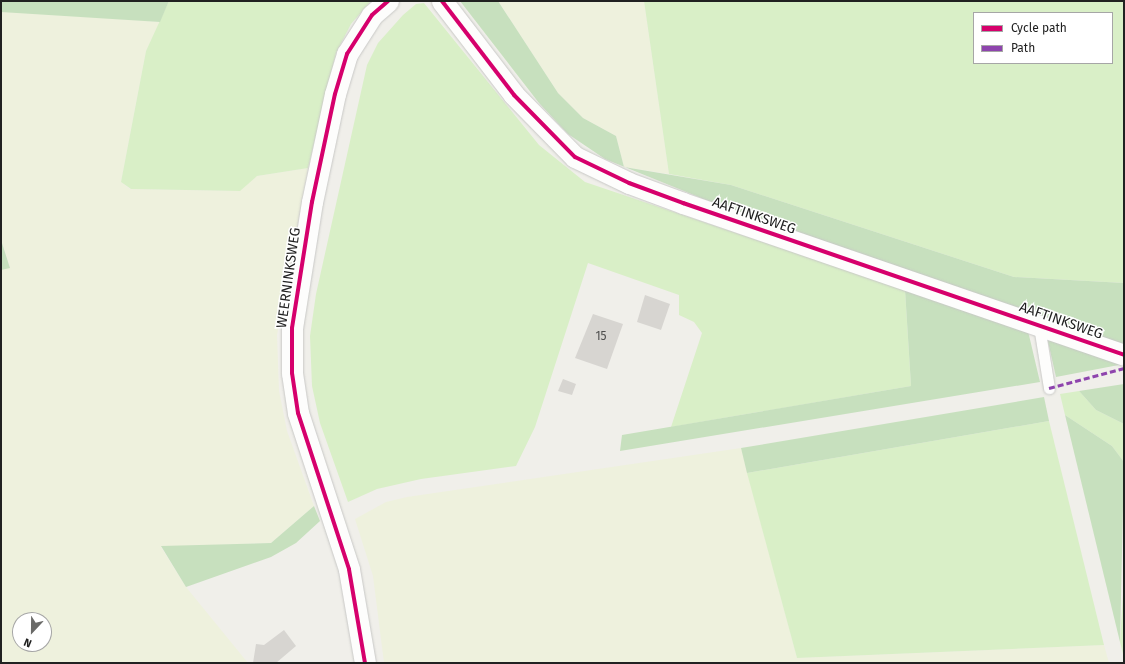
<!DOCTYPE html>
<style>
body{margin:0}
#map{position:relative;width:1125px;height:664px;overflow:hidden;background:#f0efea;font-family:"Fira Sans",sans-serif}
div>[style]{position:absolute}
.farmland>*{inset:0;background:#eef1dd}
.grass>*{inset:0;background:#d9efc7}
.forest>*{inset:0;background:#c7e0be}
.building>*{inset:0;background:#d7d5d1}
.roads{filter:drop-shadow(0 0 1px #c8c8c6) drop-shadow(0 0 1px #c8c8c6)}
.service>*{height:11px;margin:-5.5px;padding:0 5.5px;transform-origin:5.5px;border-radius:5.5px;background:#fdfdfc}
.minor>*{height:21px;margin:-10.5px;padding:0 10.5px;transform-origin:10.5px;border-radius:10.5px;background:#fdfdfc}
.quiet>*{height:3px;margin-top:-1.5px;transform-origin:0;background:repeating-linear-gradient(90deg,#8e44ad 0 6px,transparent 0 9px)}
.cycleway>*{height:4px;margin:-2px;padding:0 2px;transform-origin:2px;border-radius:2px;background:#d6006c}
span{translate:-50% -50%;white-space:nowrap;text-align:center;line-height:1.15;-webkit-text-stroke:3px #fff;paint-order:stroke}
.number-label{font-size:12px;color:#4e4e4d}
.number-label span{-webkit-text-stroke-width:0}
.street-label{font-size:14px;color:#212121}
.frame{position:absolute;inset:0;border:2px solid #212121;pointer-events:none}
.legend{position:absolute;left:973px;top:12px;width:140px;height:52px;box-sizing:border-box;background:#fff;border:1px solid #a6a6a6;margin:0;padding:5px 7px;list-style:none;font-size:12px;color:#212121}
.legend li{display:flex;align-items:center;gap:8px;height:20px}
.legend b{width:20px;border:1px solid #a6a6a6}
.north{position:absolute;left:12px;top:612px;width:40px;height:40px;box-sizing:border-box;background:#fff;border:1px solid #a6a6a6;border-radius:50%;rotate:202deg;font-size:11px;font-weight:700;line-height:16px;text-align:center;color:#212121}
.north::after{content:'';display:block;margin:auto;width:14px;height:18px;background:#696967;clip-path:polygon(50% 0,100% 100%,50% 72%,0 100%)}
</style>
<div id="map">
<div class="farmland">
<div style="clip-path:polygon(498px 1px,644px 1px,669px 174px,624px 167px,616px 136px,583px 118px,558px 93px)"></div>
<div style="clip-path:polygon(evenodd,13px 11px,160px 22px,146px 51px,121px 182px,130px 189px,239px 191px,257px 176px,308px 168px,277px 335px,279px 391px,287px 431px,314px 506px,271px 543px,161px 547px,186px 587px,248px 663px,1px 663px,1px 270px,10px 267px,1px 240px,1px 12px,13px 11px,20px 620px,44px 620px,44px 644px,20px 644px,20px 620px)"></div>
<div style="clip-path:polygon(741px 448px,797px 658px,1104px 645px,1109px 663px,384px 663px,373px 576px,355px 519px,386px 502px,407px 497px)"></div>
</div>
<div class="grass">
<div style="clip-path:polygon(169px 1px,371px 1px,351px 24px,336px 53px,308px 168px,257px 176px,240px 191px,131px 189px,121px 182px,146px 51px)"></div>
<div style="clip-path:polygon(evenodd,644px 1px,1124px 1px,1124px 283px,1014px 277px,731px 185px,669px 174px,644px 1px,974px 13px,1112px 13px,1112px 63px,974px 63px,974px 13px)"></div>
<div style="clip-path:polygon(424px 3px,539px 145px,585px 182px,905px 290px,911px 386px,671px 427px,702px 333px,694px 322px,679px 315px,679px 295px,588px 263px,535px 427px,516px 466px,421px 479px,377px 489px,348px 502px,320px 423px,312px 386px,310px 336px,316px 294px,367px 65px,378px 43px,403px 15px,416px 4px)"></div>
<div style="clip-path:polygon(1079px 391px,1096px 410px,1124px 424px,1124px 462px,1112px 446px,1065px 415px,1060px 394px)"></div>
<div style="clip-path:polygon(1049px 421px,1104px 645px,797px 658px,747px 473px)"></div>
<div style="clip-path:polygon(1124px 578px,1124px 658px,1120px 642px)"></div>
</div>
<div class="forest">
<div style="clip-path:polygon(1px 1px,169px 1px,160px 22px,1px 12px)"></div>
<div style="clip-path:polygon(460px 1px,498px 1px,558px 93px,583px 118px,616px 136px,624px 167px,731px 185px,1014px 277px,1124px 283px,1124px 345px,716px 204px,605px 159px,568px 134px,539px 103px)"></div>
<div style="clip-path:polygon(1px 240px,10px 268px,1px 270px)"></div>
<div style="clip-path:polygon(905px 290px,1028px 331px,1040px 382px,620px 451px,622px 435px,911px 386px)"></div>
<div style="clip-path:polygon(1047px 337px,1124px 364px,1056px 377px)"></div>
<div style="clip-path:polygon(1124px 384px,1124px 424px,1096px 410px,1079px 391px)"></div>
<div style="clip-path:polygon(1044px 397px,1049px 421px,747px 473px,741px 448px)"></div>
<div style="clip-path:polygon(1065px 415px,1112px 446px,1124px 462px,1120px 642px)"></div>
<div style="clip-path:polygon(314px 506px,320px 521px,296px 543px,271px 557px,186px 587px,161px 546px,271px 543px)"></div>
</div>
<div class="building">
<div style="clip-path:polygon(645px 295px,670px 304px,661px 330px,637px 322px)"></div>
<div style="clip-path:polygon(593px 314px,623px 324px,607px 369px,575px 358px)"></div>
<div style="clip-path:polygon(563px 379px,576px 384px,572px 395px,558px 391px)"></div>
<div style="clip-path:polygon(284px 630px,296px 646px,276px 663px,253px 663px,256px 644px,264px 645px)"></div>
</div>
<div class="roads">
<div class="service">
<div style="left:1039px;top:326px;width:63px;rotate:80.8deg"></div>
</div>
<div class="minor">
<div style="left:442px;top:1px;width:118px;rotate:52.5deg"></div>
<div style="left:514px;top:95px;width:87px;rotate:45.5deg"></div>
<div style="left:575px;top:157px;width:60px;rotate:25.7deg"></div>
<div style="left:629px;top:183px;width:58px;rotate:20.3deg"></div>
<div style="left:683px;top:203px;width:466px;rotate:19deg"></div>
<div style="left:365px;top:663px;width:95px;rotate:-99.7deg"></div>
<div style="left:349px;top:569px;width:164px;rotate:-108.1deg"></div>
<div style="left:298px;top:413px;width:40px;rotate:-98.5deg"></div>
<div style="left:292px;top:373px;width:45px;rotate:-90deg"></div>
<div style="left:292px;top:328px;width:128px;rotate:-81deg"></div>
<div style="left:312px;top:202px;width:110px;rotate:-78deg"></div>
<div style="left:335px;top:94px;width:42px;rotate:-73.3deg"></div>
<div style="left:347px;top:54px;width:46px;rotate:-57.3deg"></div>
<div style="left:372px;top:15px;width:21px;rotate:-41deg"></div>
</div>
</div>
<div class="quiet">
<div style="left:1049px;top:388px;width:78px;rotate:-14.9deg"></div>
</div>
<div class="cycleway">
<div style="left:442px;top:1px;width:118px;rotate:52.5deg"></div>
<div style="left:514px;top:95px;width:87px;rotate:45.5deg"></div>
<div style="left:575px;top:157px;width:60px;rotate:25.7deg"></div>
<div style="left:629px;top:183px;width:58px;rotate:20.3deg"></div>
<div style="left:683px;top:203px;width:466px;rotate:19deg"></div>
<div style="left:365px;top:663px;width:95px;rotate:-99.7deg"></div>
<div style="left:349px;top:569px;width:164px;rotate:-108.1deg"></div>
<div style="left:298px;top:413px;width:40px;rotate:-98.5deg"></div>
<div style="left:292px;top:373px;width:45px;rotate:-90deg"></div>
<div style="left:292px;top:328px;width:128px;rotate:-81deg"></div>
<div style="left:312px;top:202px;width:110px;rotate:-78deg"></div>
<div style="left:335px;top:94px;width:42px;rotate:-73.3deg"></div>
<div style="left:347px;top:54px;width:46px;rotate:-57.3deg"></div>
<div style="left:372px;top:15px;width:21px;rotate:-41deg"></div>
</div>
<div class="number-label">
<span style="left:601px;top:337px">15</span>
</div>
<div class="street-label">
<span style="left:754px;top:216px;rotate:19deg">AAFTINKSWEG</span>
<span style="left:289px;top:278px;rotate:-82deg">WEERNINKSWEG</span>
<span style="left:1061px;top:321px;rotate:19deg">AAFTINKSWEG</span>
</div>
<div class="frame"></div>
<ul class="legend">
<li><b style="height:5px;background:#d6006c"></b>Cycle path</li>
<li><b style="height:5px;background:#8e44ad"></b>Path</li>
</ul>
<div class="north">N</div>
</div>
